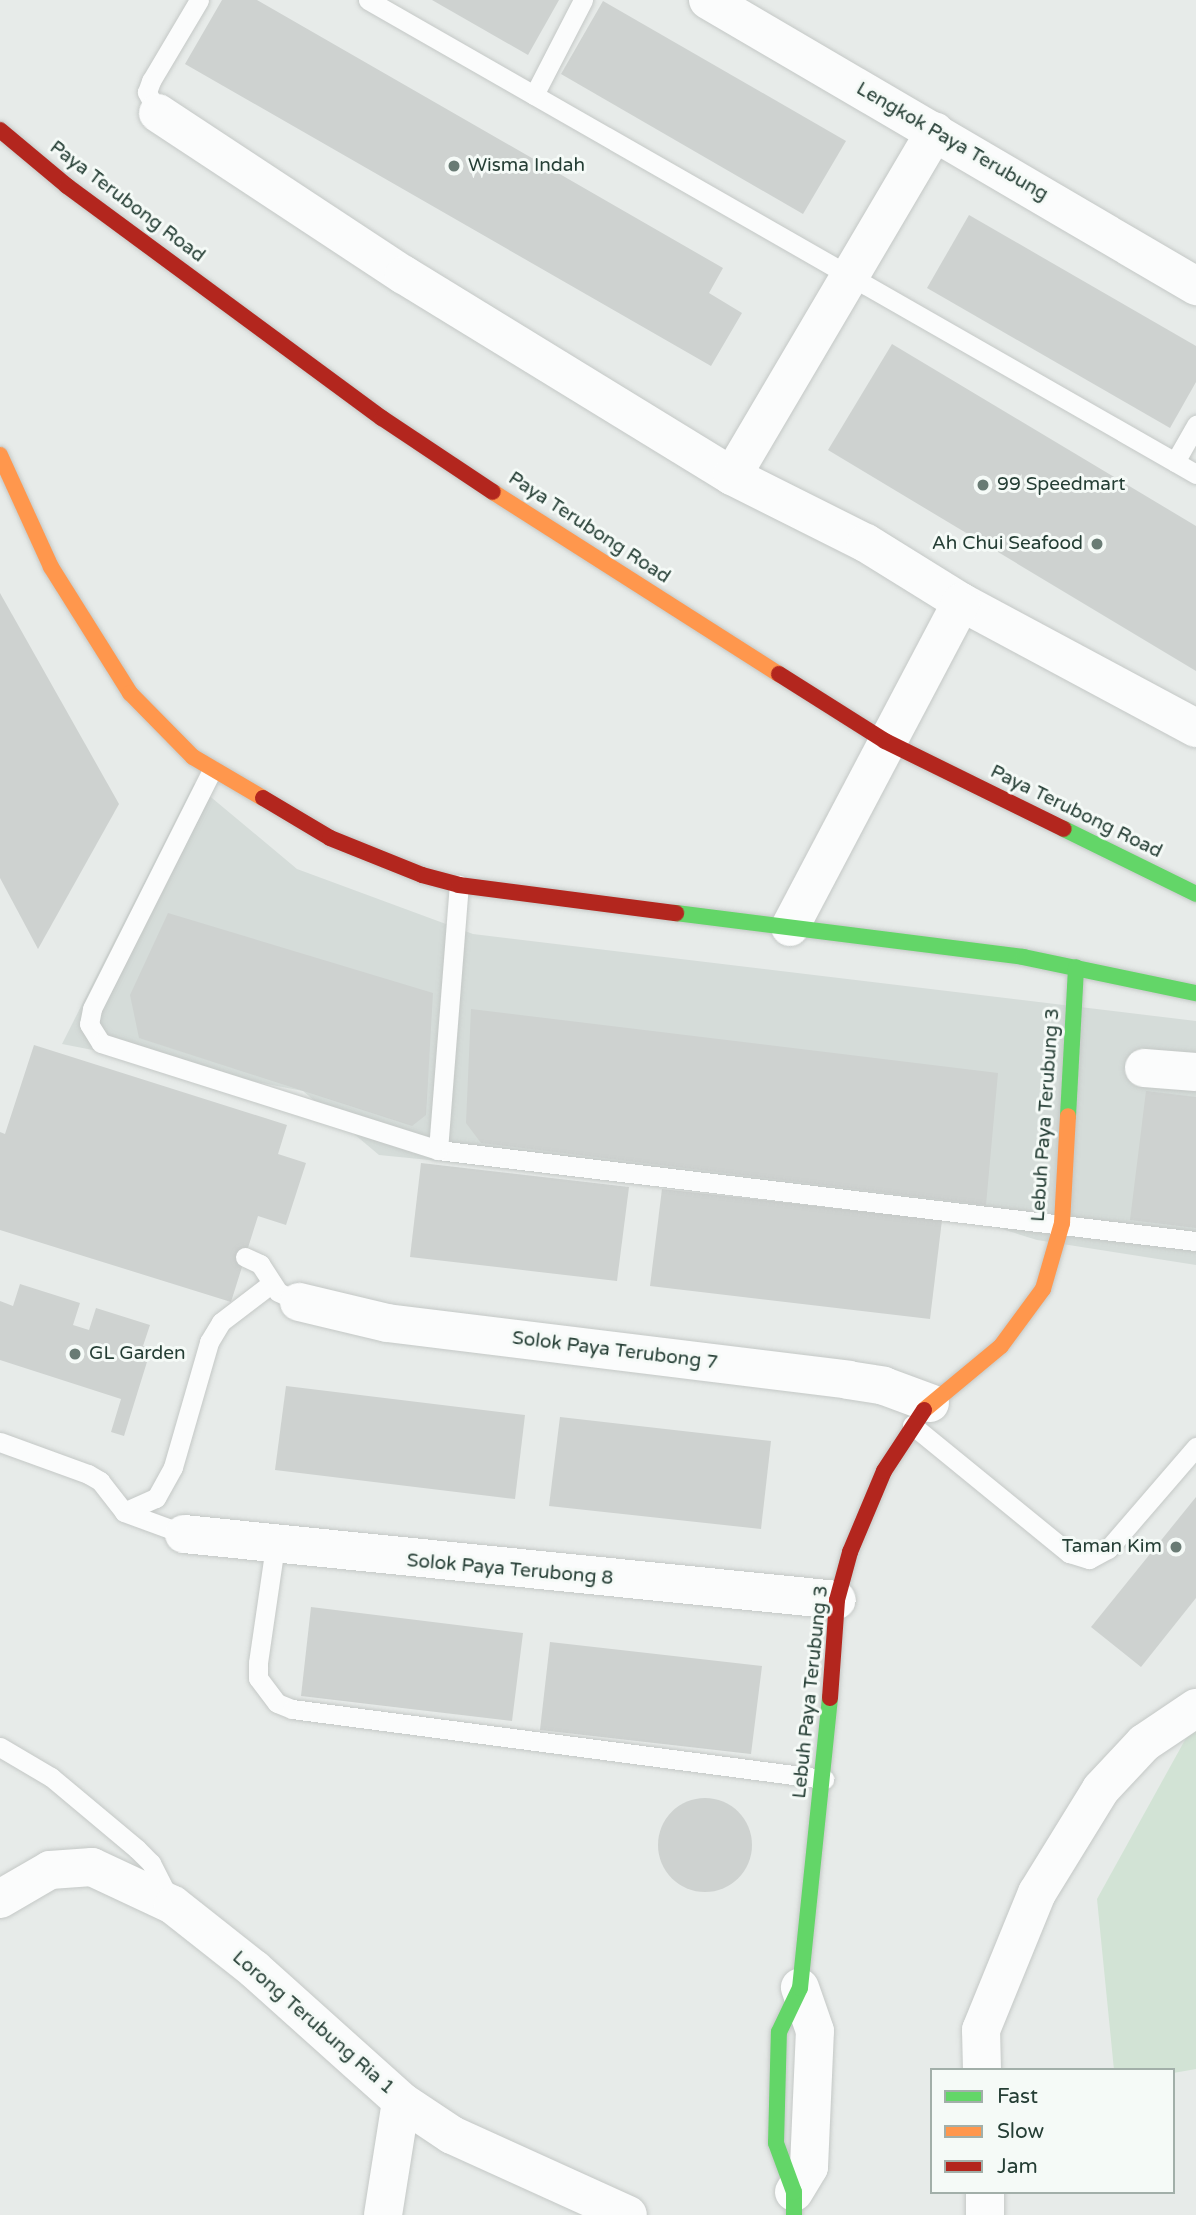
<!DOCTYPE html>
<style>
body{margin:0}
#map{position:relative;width:1196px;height:2215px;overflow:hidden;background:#e7ebe9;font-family:"Varela Round",sans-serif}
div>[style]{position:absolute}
.built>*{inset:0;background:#d5dcd9}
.green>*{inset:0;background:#d2e3d5}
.building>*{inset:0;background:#ced2d0}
.round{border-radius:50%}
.roads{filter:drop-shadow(0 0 2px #c4c8c6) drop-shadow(0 0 2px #c4c8c6)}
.lane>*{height:19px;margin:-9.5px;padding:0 9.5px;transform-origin:9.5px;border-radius:9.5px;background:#fbfcfc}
.street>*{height:38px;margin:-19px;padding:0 19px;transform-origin:19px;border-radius:19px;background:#fbfcfc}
.fast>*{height:16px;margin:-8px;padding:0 8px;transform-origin:8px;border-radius:8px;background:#63d668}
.slow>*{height:16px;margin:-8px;padding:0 8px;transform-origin:8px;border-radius:8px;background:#ff974d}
.jam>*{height:16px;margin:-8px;padding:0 8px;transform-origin:8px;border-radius:8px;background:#b3261e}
.dots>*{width:19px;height:19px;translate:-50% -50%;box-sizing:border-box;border:4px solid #f5faf7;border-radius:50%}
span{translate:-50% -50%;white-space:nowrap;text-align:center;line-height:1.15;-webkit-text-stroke:6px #f5faf7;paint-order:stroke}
.street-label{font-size:19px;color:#253e35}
.poi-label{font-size:19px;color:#253e35}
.left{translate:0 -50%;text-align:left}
.right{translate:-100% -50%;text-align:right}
.legend{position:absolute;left:930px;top:2068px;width:245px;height:126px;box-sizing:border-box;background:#f5faf7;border:2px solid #a2afa9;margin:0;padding:9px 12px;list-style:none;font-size:21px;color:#253e35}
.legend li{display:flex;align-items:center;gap:14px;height:35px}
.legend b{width:35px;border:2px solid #a2afa9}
</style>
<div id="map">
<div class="built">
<div style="clip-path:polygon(194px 783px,297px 869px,473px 934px,1196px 1021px,1196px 1265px,1037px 1240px,945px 1211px,379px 1155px,303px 1091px,62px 1044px)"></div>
</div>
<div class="green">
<div style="clip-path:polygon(1196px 1720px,1196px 2069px,1173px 2073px,1114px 2070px,1097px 1899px)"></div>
</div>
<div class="building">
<div style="clip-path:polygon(222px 0,257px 0,723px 268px,709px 293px,742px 313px,711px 366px,185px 64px)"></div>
<div style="clip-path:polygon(432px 0,559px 0,528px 55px)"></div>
<div style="clip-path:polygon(603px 1px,846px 141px,803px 214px,561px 74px)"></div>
<div style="clip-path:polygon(969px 215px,1196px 346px,1196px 382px,1170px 428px,927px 288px)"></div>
<div style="clip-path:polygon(892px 344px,1196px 526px,1196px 671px,828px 450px)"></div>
<div style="clip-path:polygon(0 593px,119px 804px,38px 949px,0 878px)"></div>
<div style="clip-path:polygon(168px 913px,433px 993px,426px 1115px,412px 1126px,139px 1038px,130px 995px)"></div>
<div style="clip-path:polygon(471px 1009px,998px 1073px,986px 1205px,481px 1143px,466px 1123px)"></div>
<div style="clip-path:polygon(34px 1045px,287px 1125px,278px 1154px,306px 1163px,286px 1225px,258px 1216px,231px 1302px,0 1230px,0 1132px,5px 1134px)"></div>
<div style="clip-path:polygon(1146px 1091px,1196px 1097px,1196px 1228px,1130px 1220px)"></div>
<div style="clip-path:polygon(421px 1163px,629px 1187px,617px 1281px,410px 1257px)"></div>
<div style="clip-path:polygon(662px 1189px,942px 1220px,930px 1319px,650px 1286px)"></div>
<div style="clip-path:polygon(20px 1284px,80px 1303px,73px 1325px,89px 1330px,96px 1308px,150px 1325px,143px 1346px,151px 1349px,124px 1436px,111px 1432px,121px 1399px,0 1360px,0 1301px,13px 1306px)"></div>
<div style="clip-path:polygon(286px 1386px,525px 1415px,515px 1499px,275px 1470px)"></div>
<div style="clip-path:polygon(560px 1417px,771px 1441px,761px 1529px,549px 1506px)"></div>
<div style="clip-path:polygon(1196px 1497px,1196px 1598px,1141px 1667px,1091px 1627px)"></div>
<div style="clip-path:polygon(311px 1607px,523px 1633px,512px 1721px,301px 1696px)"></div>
<div style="clip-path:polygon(550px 1642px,762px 1666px,751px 1754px,540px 1730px)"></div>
<div class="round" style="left:658px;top:1798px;width:94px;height:94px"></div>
</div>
<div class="roads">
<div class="lane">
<div style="left:368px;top:0;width:954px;rotate:29.79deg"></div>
<div style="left:534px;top:95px;width:107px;rotate:-62.7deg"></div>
<div style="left:158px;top:113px;width:24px;rotate:-118deg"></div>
<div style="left:147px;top:92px;width:12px;rotate:-70deg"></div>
<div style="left:151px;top:81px;width:94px;rotate:-59.3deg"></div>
<div style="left:1175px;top:462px;width:43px;rotate:-60.4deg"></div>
<div style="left:212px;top:770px;width:267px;rotate:116.7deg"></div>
<div style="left:92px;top:1009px;width:15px;rotate:101deg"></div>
<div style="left:89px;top:1024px;width:22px;rotate:58deg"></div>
<div style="left:101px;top:1043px;width:354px;rotate:17.6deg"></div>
<div style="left:438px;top:1150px;width:763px;rotate:6.85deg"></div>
<div style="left:438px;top:1150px;width:266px;rotate:-85.5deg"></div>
<div style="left:245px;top:1257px;width:17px;rotate:25deg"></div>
<div style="left:260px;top:1264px;width:33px;rotate:57deg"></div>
<div style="left:278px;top:1292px;width:23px;rotate:25deg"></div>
<div style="left:912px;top:1425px;width:203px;rotate:39.2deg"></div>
<div style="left:1069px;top:1553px;width:21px;rotate:17deg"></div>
<div style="left:1089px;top:1559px;width:21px;rotate:-28deg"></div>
<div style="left:1108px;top:1549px;width:135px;rotate:-49.2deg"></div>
<div style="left:0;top:1442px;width:94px;rotate:20deg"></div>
<div style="left:88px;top:1474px;width:14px;rotate:30deg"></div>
<div style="left:100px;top:1481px;width:39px;rotate:52deg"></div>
<div style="left:124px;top:1512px;width:64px;rotate:20.1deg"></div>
<div style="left:124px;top:1512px;width:35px;rotate:-24deg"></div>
<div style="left:156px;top:1498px;width:35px;rotate:-61deg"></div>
<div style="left:173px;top:1467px;width:130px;rotate:-73.9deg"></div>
<div style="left:209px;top:1342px;width:23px;rotate:-59deg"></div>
<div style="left:221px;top:1322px;width:64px;rotate:-37.4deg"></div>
<div style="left:275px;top:1546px;width:118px;rotate:98.3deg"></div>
<div style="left:258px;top:1663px;width:15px;rotate:90deg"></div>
<div style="left:258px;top:1678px;width:31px;rotate:53deg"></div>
<div style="left:277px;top:1703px;width:16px;rotate:22deg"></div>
<div style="left:292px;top:1709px;width:537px;rotate:7.5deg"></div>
<div style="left:0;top:1747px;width:59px;rotate:30.5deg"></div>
<div style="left:51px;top:1777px;width:112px;rotate:39.9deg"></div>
<div style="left:137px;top:1849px;width:20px;rotate:45deg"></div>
<div style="left:151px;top:1863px;width:39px;rotate:63deg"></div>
</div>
<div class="street">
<div style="left:708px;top:0;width:566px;rotate:30.37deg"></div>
<div style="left:158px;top:113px;width:295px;rotate:33.4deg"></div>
<div style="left:404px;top:275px;width:385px;rotate:31.5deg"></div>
<div style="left:732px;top:476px;width:150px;rotate:26.6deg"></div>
<div style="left:866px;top:543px;width:112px;rotate:31.8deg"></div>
<div style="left:961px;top:602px;width:267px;rotate:28.2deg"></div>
<div style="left:732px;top:476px;width:400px;rotate:-59.5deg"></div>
<div style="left:790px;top:927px;width:367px;rotate:-62.2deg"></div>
<div style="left:1144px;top:1068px;width:52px;rotate:4.4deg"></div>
<div style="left:299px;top:1302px;width:90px;rotate:13.4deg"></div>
<div style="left:387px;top:1323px;width:465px;rotate:7deg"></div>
<div style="left:848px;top:1380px;width:36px;rotate:9deg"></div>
<div style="left:884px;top:1386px;width:49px;rotate:20.3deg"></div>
<div style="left:184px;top:1534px;width:656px;rotate:5.77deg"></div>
<div style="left:0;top:1899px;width:58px;rotate:-30.1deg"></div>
<div style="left:50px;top:1870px;width:42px;rotate:-4.1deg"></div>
<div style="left:92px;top:1867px;width:89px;rotate:25.1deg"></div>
<div style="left:173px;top:1905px;width:103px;rotate:38.3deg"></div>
<div style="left:254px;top:1969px;width:198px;rotate:41.9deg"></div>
<div style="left:401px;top:2101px;width:61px;rotate:33.7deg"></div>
<div style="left:452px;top:2135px;width:193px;rotate:24.4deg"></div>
<div style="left:982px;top:2070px;width:40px;rotate:-91.4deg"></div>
<div style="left:981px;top:2030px;width:148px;rotate:-67.8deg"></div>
<div style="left:1037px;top:1893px;width:122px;rotate:-58.4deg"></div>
<div style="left:1101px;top:1789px;width:63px;rotate:-46.9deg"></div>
<div style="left:1144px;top:1743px;width:63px;rotate:-33.9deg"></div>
<div style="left:794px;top:2192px;width:29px;rotate:-59deg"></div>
<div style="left:809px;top:2167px;width:136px;rotate:-87.5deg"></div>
<div style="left:815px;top:2031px;width:46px;rotate:-109.2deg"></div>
<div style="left:985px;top:2192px;width:23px;rotate:90deg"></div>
<div style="left:383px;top:2215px;width:115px;rotate:-81deg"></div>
</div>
<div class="fast">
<div style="left:1064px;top:829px;width:147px;rotate:26.2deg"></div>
<div style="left:676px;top:913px;width:350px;rotate:7.2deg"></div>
<div style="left:1023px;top:957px;width:177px;rotate:11.8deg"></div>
<div style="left:1068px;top:1116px;width:149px;rotate:-86.9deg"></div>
<div style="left:794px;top:2215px;width:23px;rotate:-90deg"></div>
<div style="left:794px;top:2192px;width:52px;rotate:-110.2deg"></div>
<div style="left:776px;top:2143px;width:111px;rotate:-88.5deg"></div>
<div style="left:779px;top:2032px;width:49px;rotate:-64.5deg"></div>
<div style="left:800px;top:1988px;width:292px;rotate:-84.1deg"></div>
</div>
<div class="slow">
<div style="left:0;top:455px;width:123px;rotate:65.5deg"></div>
<div style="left:51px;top:567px;width:149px;rotate:57.9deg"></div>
<div style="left:130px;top:693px;width:90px;rotate:45.5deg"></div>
<div style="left:193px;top:757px;width:81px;rotate:30.4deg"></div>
<div style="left:493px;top:492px;width:339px;rotate:32.5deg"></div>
<div style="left:924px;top:1410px;width:100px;rotate:-39.7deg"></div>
<div style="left:1001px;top:1346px;width:71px;rotate:-53.6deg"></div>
<div style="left:1043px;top:1289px;width:69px;rotate:-73.9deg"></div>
<div style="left:1062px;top:1223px;width:107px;rotate:-86.8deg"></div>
</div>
<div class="jam">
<div style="left:0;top:130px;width:87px;rotate:39.9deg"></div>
<div style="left:67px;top:186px;width:391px;rotate:36.4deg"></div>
<div style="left:382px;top:418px;width:133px;rotate:33.7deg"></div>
<div style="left:779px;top:674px;width:125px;rotate:32.3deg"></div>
<div style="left:885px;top:741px;width:199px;rotate:26.2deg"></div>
<div style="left:263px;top:798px;width:78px;rotate:30.8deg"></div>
<div style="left:330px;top:838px;width:99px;rotate:21.9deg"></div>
<div style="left:422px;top:875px;width:38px;rotate:15deg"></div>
<div style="left:459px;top:885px;width:219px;rotate:7.4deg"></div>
<div style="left:830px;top:1698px;width:98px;rotate:-85.9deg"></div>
<div style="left:837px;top:1600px;width:50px;rotate:-74.8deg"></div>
<div style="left:850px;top:1552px;width:88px;rotate:-67.2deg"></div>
<div style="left:884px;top:1471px;width:73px;rotate:-56.7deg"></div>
</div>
</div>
<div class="dots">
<div style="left:454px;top:166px;background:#697b74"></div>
<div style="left:983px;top:485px;background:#697b74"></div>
<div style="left:1097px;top:544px;background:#697b74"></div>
<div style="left:75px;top:1354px;background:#697b74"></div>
<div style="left:1176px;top:1547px;background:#697b74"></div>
</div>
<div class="street-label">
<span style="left:952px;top:142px;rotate:30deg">Lengkok Paya Terubung</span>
<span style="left:127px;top:202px;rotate:37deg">Paya Terubong Road</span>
<span style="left:589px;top:528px;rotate:33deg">Paya Terubong Road</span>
<span style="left:1076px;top:812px;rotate:26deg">Paya Terubong Road</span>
<span style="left:1046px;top:1115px;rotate:-86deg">Lebuh Paya Terubung 3</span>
<span style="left:615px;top:1351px;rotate:7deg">Solok Paya Terubong 7</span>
<span style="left:510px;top:1570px;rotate:5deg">Solok Paya Terubong 8</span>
<span style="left:811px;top:1692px;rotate:-84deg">Lebuh Paya Terubung 3</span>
<span style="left:313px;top:2023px;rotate:41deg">Lorong Terubung Ria 1</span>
</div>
<div class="poi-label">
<span class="left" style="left:468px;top:166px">Wisma Indah</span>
<span class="left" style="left:997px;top:485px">99 Speedmart</span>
<span class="right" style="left:1083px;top:544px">Ah Chui Seafood</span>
<span class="left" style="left:89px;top:1354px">GL Garden</span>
<span class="right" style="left:1162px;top:1547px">Taman Kim</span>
</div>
<ul class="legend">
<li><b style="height:9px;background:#63d668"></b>Fast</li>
<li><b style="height:9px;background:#ff974d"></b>Slow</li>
<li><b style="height:9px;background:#b3261e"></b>Jam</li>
</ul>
</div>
